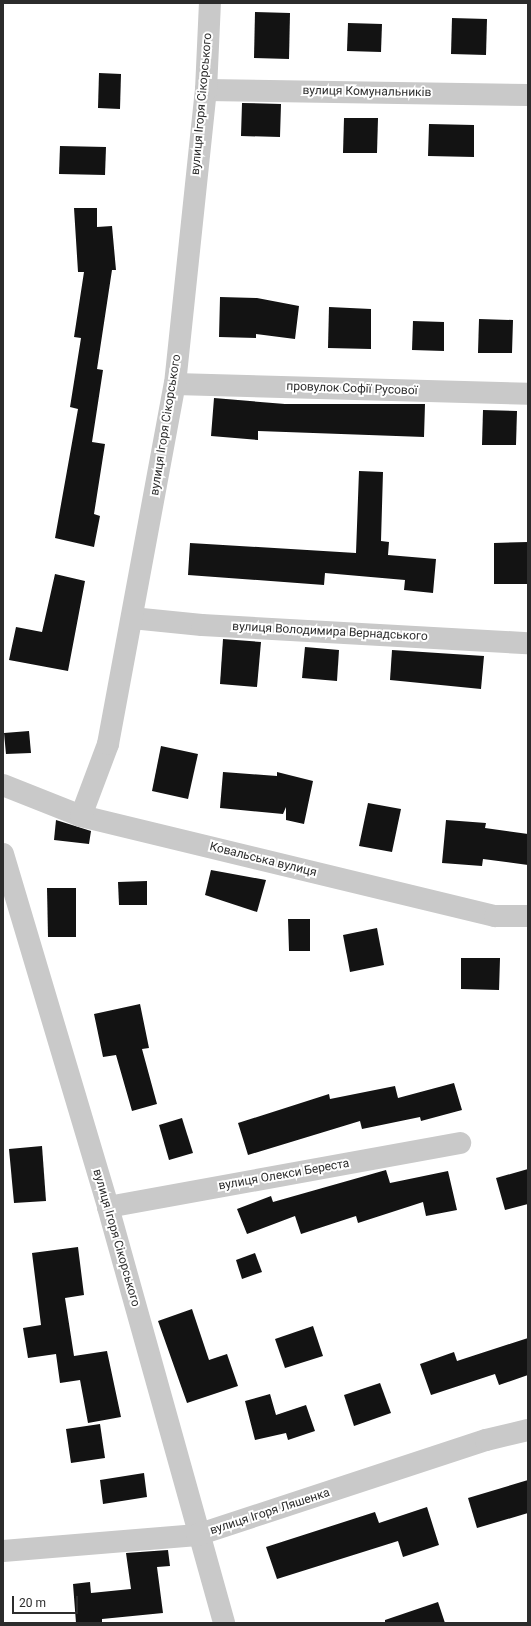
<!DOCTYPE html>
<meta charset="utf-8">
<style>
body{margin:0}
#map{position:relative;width:531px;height:1626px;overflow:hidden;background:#fff;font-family:Roboto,sans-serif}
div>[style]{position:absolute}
.building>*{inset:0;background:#131313}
.street>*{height:22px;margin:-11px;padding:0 11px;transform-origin:11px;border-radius:11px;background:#c9c9c9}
span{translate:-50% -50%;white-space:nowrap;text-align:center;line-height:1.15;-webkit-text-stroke:4px #fff;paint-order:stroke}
.street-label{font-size:12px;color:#2c2c2c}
.frame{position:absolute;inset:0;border:4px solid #2c2c2c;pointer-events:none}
.scale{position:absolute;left:12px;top:1596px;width:66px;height:18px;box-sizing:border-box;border:2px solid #2c2c2c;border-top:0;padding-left:5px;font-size:12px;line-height:14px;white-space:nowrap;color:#2c2c2c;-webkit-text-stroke:3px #fff;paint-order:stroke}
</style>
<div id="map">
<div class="building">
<div style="clip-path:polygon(255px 12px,290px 13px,289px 59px,254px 58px)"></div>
<div style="clip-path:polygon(452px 18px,487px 19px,486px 55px,451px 54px)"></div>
<div style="clip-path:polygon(348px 23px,382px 24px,381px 52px,347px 51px)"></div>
<div style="clip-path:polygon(99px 73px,121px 74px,120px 109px,98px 108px)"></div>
<div style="clip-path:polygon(242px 103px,281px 104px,280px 137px,241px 136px)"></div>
<div style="clip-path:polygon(344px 118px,378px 118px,377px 153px,343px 153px)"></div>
<div style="clip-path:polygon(429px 124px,474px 125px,474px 157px,428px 156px)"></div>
<div style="clip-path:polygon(60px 146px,106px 147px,105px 175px,59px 174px)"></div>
<div style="clip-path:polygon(74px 208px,97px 208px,97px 227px,112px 226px,116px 270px,112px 270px,97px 369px,103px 370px,92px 442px,105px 444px,94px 514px,100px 516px,94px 547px,55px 538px,78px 409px,70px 407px,81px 338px,74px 337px,84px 272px,78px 272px)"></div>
<div style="clip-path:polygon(220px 297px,257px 298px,299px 306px,295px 339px,256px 334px,256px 338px,219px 337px)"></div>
<div style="clip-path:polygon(329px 307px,371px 309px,371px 349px,328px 348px)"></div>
<div style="clip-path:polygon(479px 319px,513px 320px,512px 353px,478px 353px)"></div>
<div style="clip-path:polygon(413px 321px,444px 322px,444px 351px,412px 350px)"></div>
<div style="clip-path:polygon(214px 398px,285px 404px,425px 404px,424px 437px,258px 431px,258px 440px,211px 436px)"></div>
<div style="clip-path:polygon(483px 410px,517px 411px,516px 445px,482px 445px)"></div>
<div style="clip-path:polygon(359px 471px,383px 472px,381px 541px,389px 542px,388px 555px,436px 559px,433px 593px,404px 590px,405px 580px,325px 573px,324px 585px,188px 575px,190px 543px,356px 553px)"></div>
<div style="clip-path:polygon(528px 542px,528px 584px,494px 584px,494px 543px)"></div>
<div style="clip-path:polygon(55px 574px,85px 581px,68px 671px,9px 660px,16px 627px,42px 632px)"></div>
<div style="clip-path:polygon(223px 639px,261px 642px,257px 687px,220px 684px)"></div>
<div style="clip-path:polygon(305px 647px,339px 650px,337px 681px,302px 678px)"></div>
<div style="clip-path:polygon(392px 650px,484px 656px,481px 689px,390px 680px)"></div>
<div style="clip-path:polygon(29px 731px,31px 753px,6px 754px,4px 733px)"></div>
<div style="clip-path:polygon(161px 746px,198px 754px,188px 799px,152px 791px)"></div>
<div style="clip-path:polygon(223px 772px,277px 776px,277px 772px,313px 781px,304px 824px,286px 820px,286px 807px,283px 814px,220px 808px)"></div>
<div style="clip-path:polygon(368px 803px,401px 809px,392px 852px,359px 846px)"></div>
<div style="clip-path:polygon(56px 820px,91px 831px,89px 844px,54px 840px)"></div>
<div style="clip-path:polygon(446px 820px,486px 823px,485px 828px,528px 834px,528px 865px,483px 859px,482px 866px,442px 863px)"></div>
<div style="clip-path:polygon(211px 870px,266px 880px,257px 912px,205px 895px)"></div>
<div style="clip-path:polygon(147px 881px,147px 905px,119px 905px,118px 882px)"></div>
<div style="clip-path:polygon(47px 888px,76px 888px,76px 937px,48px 937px)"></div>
<div style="clip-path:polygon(288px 919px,310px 919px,310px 951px,289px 951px)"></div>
<div style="clip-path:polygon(377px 928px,384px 965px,350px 972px,343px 935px)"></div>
<div style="clip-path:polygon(461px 958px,500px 958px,499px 990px,461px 989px)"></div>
<div style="clip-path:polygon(140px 1004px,149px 1048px,142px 1049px,157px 1104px,132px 1111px,116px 1055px,103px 1057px,94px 1014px)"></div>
<div style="clip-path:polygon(454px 1083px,462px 1110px,421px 1121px,420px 1117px,362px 1129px,360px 1121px,248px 1155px,238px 1123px,329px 1094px,330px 1099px,395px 1086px,398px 1098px)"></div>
<div style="clip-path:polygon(182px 1118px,193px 1153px,169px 1160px,159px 1125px)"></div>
<div style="clip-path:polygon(42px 1146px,46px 1201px,14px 1203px,9px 1149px)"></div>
<div style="clip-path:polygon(528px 1169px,528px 1204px,505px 1210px,496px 1178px)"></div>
<div style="clip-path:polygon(386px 1170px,390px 1183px,448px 1171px,457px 1210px,426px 1216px,423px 1202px,358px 1223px,356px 1216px,301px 1234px,295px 1216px,247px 1234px,237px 1209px,271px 1196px,273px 1202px)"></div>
<div style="clip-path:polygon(78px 1247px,84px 1295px,65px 1298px,74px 1356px,107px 1351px,121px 1417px,88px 1423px,80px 1380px,60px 1383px,56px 1354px,28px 1358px,23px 1328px,41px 1325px,32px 1253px)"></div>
<div style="clip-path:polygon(255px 1253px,262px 1272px,242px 1279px,236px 1260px)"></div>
<div style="clip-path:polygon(192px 1309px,209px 1360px,227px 1354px,238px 1386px,187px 1403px,158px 1321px)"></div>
<div style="clip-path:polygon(313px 1326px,323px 1356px,285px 1368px,275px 1339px)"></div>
<div style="clip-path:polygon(528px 1338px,528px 1375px,499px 1385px,495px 1374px,431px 1395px,420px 1364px,454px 1352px,457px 1361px)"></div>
<div style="clip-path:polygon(380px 1383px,391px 1413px,354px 1426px,344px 1395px)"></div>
<div style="clip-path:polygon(270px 1394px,276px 1415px,306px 1405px,315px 1431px,288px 1440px,286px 1433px,255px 1440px,245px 1401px)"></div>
<div style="clip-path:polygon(100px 1424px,105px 1458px,71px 1463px,66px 1429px)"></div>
<div style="clip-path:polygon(144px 1473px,147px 1497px,103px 1504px,100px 1480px)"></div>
<div style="clip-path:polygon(528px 1480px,528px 1513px,477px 1528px,468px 1498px)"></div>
<div style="clip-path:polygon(427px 1507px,439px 1545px,403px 1557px,398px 1541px,277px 1579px,266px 1547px,375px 1512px,379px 1523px)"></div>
<div style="clip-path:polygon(168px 1550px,170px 1566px,157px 1567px,163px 1613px,102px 1619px,102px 1623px,76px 1623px,73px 1584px,90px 1582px,91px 1593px,131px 1589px,126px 1553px)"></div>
<div style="clip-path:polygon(438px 1602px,445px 1623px,385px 1623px,385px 1620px)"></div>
</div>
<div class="street">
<div style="left:206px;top:90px;width:322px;rotate:0.9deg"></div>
<div style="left:175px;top:384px;width:353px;rotate:1.6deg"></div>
<div style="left:132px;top:618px;width:70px;rotate:5.7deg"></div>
<div style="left:202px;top:625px;width:326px;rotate:3.2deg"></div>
<div style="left:3px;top:785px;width:84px;rotate:21.7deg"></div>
<div style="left:81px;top:816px;width:426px;rotate:13.6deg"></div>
<div style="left:495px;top:916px;width:33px"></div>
<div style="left:81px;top:816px;width:77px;rotate:-69.4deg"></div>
<div style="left:108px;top:744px;width:366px;rotate:-79.5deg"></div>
<div style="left:175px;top:384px;width:296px;rotate:-84deg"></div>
<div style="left:206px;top:90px;width:87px;rotate:-87.4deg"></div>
<div style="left:3px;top:854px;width:368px;rotate:73.4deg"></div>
<div style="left:108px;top:1207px;width:432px;rotate:74.4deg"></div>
<div style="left:108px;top:1207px;width:358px;rotate:-10.3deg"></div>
<div style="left:3px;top:1551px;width:195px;rotate:-4.7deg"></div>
<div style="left:197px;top:1535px;width:304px;rotate:-18.2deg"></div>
<div style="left:486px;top:1440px;width:43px;rotate:-13.4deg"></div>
</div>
<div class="street-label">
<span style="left:367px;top:92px;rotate:1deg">вулиця Комунальників</span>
<span style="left:202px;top:104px;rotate:-85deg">вулиця Ігоря Сікорського</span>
<span style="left:352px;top:389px;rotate:2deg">провулок Софії Русової</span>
<span style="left:166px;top:425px;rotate:-81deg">вулиця Ігоря Сікорського</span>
<span style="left:330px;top:632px;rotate:3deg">вулиця Володимира Вернадського</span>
<span style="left:263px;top:860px;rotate:14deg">Ковальська вулиця</span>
<span style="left:284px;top:1175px;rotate:-10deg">вулиця Олекси Береста</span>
<span style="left:116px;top:1238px;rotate:74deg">вулиця Ігоря Сікорського</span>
<span style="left:270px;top:1512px;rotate:-18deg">вулиця Ігоря Ляшенка</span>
</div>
<div class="frame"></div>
<div class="scale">20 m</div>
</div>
